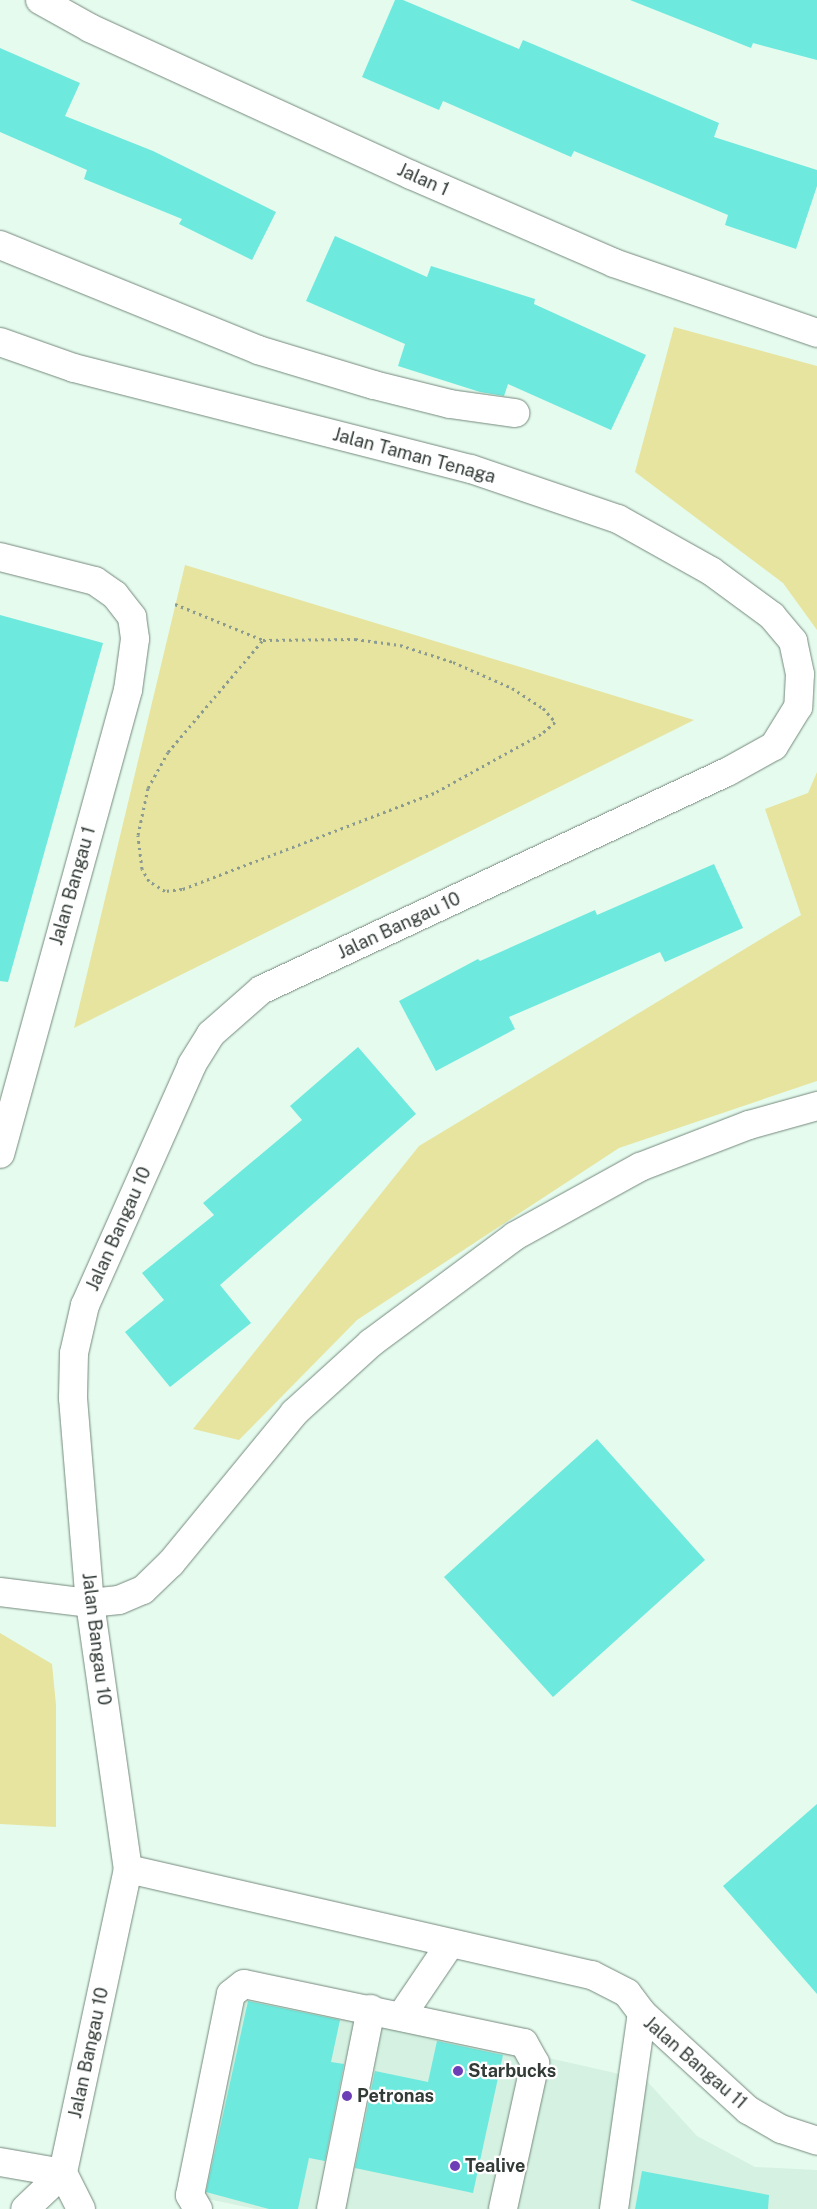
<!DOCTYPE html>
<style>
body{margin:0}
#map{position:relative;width:817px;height:2209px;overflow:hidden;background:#e5fbee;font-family:"Public Sans",sans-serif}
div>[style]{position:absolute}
.built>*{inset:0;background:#d4f1e1}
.green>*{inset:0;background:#e7e49f}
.building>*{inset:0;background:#6ee9de}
.path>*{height:3px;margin-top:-1.5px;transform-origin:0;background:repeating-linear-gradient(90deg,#8b9b92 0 2.5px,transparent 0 6.5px)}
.roads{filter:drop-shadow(0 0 1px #75897d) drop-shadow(0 0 1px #75897d)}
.minor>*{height:28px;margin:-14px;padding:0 14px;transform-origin:14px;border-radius:14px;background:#fff}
.dots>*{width:14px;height:14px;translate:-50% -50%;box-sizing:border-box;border:2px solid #fff;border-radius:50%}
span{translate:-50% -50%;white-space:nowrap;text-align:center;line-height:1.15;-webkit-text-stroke:4.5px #fff;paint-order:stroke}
.street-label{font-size:18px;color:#323b36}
.poi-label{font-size:18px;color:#323b36;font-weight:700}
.left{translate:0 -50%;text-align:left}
</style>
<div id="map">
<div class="built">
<div style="clip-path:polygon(249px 1990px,646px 2080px,697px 2136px,755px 2167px,817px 2170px,817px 2209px,256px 2209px,198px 2197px,239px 1996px)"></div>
</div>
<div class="green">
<div style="clip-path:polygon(674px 327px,817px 366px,817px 630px,783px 583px,635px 472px)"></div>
<div style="clip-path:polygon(185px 565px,694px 720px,74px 1028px)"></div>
<div style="clip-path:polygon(817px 772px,817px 1081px,619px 1148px,357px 1320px,239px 1440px,193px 1429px,419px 1146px,801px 915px,765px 809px,808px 793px)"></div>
<div style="clip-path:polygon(0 1633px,52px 1664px,56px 1705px,56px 1827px,0 1824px)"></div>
</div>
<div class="building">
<div style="clip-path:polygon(395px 0,403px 0,519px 49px,523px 40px,719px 123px,714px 137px,817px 170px,817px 186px,796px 249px,725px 225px,728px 215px,574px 151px,571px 157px,443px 101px,439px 110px,362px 77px)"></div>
<div style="clip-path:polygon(630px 0,817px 0,817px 60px,753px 43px,751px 48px)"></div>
<div style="clip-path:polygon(0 48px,80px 83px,65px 116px,153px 151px,276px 212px,252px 260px,179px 224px,182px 219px,84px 179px,87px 170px,0 132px)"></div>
<div style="clip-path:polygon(335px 236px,427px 277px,431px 266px,535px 299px,534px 304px,646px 355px,611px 430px,508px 384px,504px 396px,480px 392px,398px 366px,405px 344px,306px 301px)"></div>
<div style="clip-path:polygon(0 615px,103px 643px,8px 982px,0 981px)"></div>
<div style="clip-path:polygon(714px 864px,743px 928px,665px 962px,660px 952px,509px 1017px,515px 1029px,436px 1071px,399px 1001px,478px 959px,480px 961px,595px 910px,597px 915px)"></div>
<div style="clip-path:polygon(358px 1047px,416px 1114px,220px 1285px,251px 1323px,170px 1387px,125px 1332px,164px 1300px,142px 1273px,214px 1215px,203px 1203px,302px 1120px,290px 1106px)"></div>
<div style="clip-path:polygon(597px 1439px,705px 1560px,553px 1697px,444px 1577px)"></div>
<div style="clip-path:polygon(817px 1804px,817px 1994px,723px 1886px)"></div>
<div style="clip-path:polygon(248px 2001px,340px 2020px,331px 2062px,344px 2064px,325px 2161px,309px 2158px,298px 2209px,269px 2209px,206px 2192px)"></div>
<div style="clip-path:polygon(437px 2041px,503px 2055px,473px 2193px,355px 2168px,375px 2071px,428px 2082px)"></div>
<div style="clip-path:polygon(642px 2171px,769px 2195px,768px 2209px,635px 2209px)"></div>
</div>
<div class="path">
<div style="left:175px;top:604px;width:95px;rotate:22.2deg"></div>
<div style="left:263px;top:640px;width:92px;rotate:-0.6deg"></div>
<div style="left:355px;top:639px;width:45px;rotate:7.6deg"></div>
<div style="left:400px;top:645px;width:56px;rotate:17.8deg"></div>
<div style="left:453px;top:662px;width:64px;rotate:23.8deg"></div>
<div style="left:512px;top:688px;width:37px;rotate:33deg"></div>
<div style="left:543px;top:708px;width:18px;rotate:49deg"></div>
<div style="left:555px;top:722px;width:18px;rotate:139deg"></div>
<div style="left:541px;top:734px;width:122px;rotate:151.1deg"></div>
<div style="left:434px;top:793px;width:270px;rotate:159.1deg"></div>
<div style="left:182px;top:889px;width:17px;rotate:173deg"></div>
<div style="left:165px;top:891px;width:19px;rotate:-148deg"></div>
<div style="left:149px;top:881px;width:14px;rotate:-120deg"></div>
<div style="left:142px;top:869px;width:34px;rotate:-97deg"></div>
<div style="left:138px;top:835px;width:48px;rotate:-78deg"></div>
<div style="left:148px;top:788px;width:41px;rotate:-60.9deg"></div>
<div style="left:168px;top:752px;width:147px;rotate:-49.7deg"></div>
</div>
<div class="roads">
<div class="minor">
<div style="left:40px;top:0;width:57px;rotate:29.2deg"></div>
<div style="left:90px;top:28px;width:353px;rotate:24.6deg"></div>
<div style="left:411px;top:175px;width:221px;rotate:23.4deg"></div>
<div style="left:614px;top:263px;width:215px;rotate:19deg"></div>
<div style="left:0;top:245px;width:279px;rotate:22.1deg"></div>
<div style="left:258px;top:350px;width:121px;rotate:16.8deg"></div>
<div style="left:374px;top:385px;width:78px;rotate:14deg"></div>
<div style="left:450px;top:404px;width:66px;rotate:7.9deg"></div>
<div style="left:0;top:342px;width:78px;rotate:19.4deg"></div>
<div style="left:74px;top:368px;width:410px;rotate:14.3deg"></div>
<div style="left:471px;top:469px;width:155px;rotate:18.8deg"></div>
<div style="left:618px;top:519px;width:107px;rotate:29.2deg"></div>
<div style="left:711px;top:571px;width:76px;rotate:36.4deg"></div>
<div style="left:772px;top:616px;width:33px;rotate:50deg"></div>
<div style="left:793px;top:641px;width:34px;rotate:78deg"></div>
<div style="left:800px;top:674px;width:33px;rotate:93deg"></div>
<div style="left:798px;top:707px;width:46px;rotate:121.6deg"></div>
<div style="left:774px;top:746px;width:54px;rotate:151deg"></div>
<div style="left:727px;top:772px;width:514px;rotate:154.93deg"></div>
<div style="left:261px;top:990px;width:67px;rotate:138.7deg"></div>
<div style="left:211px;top:1034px;width:36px;rotate:122deg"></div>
<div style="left:192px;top:1065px;width:263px;rotate:114deg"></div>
<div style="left:85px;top:1305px;width:49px;rotate:102.9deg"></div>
<div style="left:74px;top:1353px;width:45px;rotate:91.3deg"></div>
<div style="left:73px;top:1398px;width:206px;rotate:85.3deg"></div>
<div style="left:90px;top:1603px;width:269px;rotate:81.9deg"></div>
<div style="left:128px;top:1869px;width:311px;rotate:102.1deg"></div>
<div style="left:63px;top:2173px;width:52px;rotate:136.5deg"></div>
<div style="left:0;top:557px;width:98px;rotate:14.2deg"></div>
<div style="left:95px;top:581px;width:24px;rotate:35deg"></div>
<div style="left:115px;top:595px;width:28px;rotate:52deg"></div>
<div style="left:132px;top:617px;width:22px;rotate:82deg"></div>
<div style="left:135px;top:639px;width:51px;rotate:97.8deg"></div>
<div style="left:128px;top:690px;width:481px;rotate:105.4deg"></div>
<div style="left:0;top:1592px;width:91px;rotate:7deg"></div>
<div style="left:90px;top:1603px;width:29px;rotate:-6deg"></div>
<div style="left:119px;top:1600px;width:26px;rotate:-23deg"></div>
<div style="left:143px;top:1590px;width:39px;rotate:-44deg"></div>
<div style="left:171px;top:1563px;width:194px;rotate:-50.6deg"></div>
<div style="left:294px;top:1413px;width:104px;rotate:-42.3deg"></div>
<div style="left:371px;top:1343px;width:179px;rotate:-36.6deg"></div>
<div style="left:515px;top:1236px;width:143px;rotate:-28.9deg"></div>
<div style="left:640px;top:1167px;width:117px;rotate:-21.1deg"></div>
<div style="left:749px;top:1125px;width:71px;rotate:-15.6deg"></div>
<div style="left:128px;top:1869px;width:476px;rotate:12.9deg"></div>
<div style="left:592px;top:1975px;width:39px;rotate:27deg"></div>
<div style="left:627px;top:1993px;width:25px;rotate:53deg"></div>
<div style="left:642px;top:2013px;width:144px;rotate:42.5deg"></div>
<div style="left:748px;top:2110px;width:38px;rotate:30deg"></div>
<div style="left:781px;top:2129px;width:38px;rotate:18deg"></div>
<div style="left:402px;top:2015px;width:86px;rotate:-55.9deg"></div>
<div style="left:0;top:2162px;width:64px;rotate:9.9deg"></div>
<div style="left:63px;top:2173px;width:40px;rotate:63.4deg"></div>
<div style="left:198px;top:2209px;width:16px;rotate:-120deg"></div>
<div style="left:190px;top:2195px;width:205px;rotate:-78.5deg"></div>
<div style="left:231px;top:1994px;width:16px;rotate:-38deg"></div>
<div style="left:244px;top:1984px;width:286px;rotate:11.9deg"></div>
<div style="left:524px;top:2043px;width:23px;rotate:61deg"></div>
<div style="left:535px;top:2063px;width:149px;rotate:102.4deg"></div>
<div style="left:331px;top:2209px;width:204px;rotate:-78.7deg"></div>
<div style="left:614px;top:2209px;width:198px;rotate:-81.9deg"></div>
</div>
</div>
<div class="dots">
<div style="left:458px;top:2071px;background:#6c3fb6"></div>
<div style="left:347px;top:2096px;background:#6c3fb6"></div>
<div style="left:455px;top:2166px;background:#6c3fb6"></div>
</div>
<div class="street-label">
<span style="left:423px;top:180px;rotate:24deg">Jalan 1</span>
<span style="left:414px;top:456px;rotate:15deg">Jalan Taman Tenaga</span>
<span style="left:73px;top:886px;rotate:-74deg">Jalan Bangau 1</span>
<span style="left:399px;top:926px;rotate:-25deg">Jalan Bangau 10</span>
<span style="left:119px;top:1229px;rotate:-66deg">Jalan Bangau 10</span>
<span style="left:96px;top:1639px;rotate:83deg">Jalan Bangau 10</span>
<span style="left:89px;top:2053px;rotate:-78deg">Jalan Bangau 10</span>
<span style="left:695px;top:2063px;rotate:41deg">Jalan Bangau 11</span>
</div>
<div class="poi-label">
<span class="left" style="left:468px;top:2071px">Starbucks</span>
<span class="left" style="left:357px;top:2096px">Petronas</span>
<span class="left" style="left:465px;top:2166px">Tealive</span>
</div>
</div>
